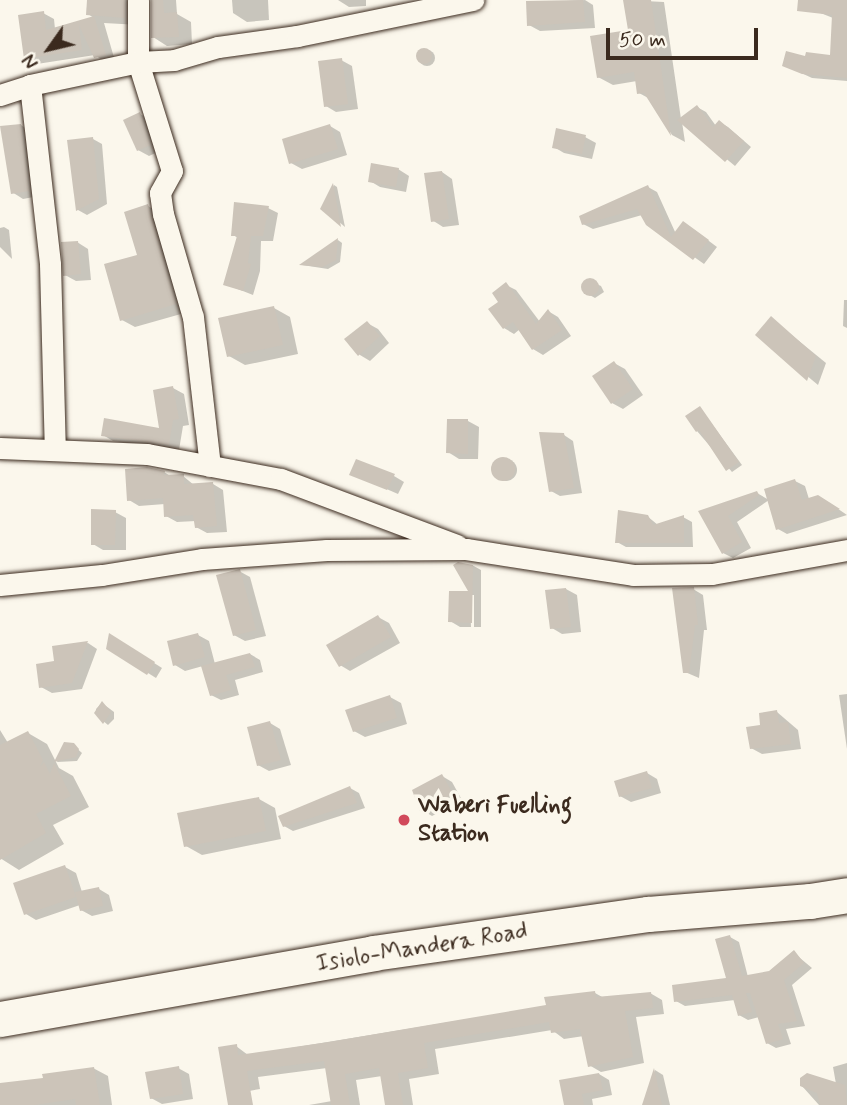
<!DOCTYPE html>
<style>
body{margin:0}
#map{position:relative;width:847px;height:1105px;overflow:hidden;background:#fbf7ec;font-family:Mynerve,sans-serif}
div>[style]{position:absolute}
.shadow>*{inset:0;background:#0003}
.round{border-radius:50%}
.building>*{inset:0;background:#ccc4b9}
.roads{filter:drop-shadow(0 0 2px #3b2a1e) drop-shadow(0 0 2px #3b2a1e)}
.minor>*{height:21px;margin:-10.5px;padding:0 10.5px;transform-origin:10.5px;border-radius:10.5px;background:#fbf7ec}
.trunk>*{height:35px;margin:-17.5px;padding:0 17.5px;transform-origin:17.5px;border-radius:17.5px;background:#fbf7ec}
.dots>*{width:19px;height:19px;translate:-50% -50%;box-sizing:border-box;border:4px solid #fbf7ec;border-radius:50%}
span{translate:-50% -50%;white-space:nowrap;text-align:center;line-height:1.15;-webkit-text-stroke:7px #fbf7ec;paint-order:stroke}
.poi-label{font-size:24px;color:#3b2a1e;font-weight:700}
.left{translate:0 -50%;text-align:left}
.street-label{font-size:24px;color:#3b2a1e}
.north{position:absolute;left:14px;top:14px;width:70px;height:70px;-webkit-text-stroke:5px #fbf7ec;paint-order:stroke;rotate:236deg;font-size:19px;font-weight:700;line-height:28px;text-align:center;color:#3b2a1e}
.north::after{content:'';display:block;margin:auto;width:24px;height:32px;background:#3b2a1e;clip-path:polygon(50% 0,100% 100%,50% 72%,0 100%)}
.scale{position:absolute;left:606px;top:28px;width:152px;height:32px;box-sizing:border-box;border:4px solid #3b2a1e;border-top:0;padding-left:9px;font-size:21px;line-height:24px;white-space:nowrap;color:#3b2a1e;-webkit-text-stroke:5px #fbf7ec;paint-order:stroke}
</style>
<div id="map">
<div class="shadow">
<div style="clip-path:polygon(89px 0,143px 0,139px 25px,104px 23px,115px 61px,106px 63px,95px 55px,37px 64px,26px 58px,43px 13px,54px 19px,55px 29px,94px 18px,88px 14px)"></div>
<div style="clip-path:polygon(153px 0,176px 0,177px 14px,191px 22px,192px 44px,167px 46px,153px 37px)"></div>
<div style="clip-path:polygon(232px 0,268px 0,269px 20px,247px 22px,233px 13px)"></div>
<div style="clip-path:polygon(366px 0,366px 6px,349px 7px,338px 0)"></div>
<div style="clip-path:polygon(585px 0,593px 5px,595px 28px,540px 31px,529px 25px,528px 3px)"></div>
<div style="clip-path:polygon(625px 0,664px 2px,681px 119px,697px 107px,706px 112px,716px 126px,719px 122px,728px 127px,751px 147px,735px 166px,682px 122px,685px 142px,672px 135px,650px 99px,639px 93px,637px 81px,613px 85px,598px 77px,630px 32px)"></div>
<div style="clip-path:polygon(819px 0,847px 0,847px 81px,812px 78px,784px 65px,832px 57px,833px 18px,818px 12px)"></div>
<div class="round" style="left:419px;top:50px;width:16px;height:16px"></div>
<div style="clip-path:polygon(341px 60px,352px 66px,358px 109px,336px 112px,326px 106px)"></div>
<div style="clip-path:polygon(140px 114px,150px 120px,160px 151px,149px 156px,138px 150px)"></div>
<div style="clip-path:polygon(21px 125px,31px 132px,39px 196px,23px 199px,12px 192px)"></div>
<div style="clip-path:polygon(330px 126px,340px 132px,347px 155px,302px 169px,291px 163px)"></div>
<div style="clip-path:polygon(585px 137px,596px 143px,592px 159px,564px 153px,554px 147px)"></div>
<div style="clip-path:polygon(93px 139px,102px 144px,107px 204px,87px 215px,78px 210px,69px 142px)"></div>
<div style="clip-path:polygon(398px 169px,409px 176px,406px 192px,380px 187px,370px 181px)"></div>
<div style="clip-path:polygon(442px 172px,452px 179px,459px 225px,443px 227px,432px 220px)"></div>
<div style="clip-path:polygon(334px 185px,337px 187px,345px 227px,323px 208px)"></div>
<div style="clip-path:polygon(648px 187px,657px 192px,676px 234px,693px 229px,717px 247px,704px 264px,648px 224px,642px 215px,593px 229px,583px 224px)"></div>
<div style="clip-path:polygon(148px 206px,161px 214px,188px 312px,135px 327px,122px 320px,140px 256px)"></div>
<div style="clip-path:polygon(268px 208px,278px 213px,273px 241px,261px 241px,260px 271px,253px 295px,225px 284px,238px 238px,233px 235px)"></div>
<div style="clip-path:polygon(4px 227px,9px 230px,12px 259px,0 247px,0 228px)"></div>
<div style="clip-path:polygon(338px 240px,342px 243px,340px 262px,328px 269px,302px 265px)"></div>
<div style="clip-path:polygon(77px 242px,88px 249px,91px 280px,76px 281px,65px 275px)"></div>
<div style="clip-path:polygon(588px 280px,601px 286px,604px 292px,595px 298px,586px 293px,583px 286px)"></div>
<div style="clip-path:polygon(506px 285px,516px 290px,540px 322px,548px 311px,558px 317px,571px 336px,543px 355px,533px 349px,520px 329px,514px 334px,504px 328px,501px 302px)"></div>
<div style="clip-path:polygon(844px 300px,847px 300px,847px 328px,843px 326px)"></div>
<div style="clip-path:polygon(274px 308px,290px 317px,298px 354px,245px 365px,229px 356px)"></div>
<div style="clip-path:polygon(772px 319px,826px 363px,818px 385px,758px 335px)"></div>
<div style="clip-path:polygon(367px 323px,378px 329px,389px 343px,370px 361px,360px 355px,347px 339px)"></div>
<div style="clip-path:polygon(614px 363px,625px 369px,643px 395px,623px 409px,612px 403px)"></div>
<div style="clip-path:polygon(173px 388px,184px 394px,189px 425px,183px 426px,179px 450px,113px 441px,103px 435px,162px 430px)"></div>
<div style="clip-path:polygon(700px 408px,742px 465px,732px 472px,697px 431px)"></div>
<div style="clip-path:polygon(449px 420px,468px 421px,479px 427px,478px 459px,459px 459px,448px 452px)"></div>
<div style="clip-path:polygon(564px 435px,573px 441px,582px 493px,560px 496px,551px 491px)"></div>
<div class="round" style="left:495px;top:459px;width:22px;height:22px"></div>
<div style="clip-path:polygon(164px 472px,172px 477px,183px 476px,194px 485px,213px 484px,223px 490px,227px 532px,207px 533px,196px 527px,196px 521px,177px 522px,166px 516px,165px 504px,139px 506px,129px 500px)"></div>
<div style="clip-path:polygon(352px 474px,394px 476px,404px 482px,398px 494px)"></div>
<div style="clip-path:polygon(795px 481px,805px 486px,809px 499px,828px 502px,847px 515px,787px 534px,778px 529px)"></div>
<div style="clip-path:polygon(757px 493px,769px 500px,737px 522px,751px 548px,733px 558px,723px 553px,700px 512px)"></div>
<div style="clip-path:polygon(115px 512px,126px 518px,126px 550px,103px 550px,93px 544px)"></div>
<div style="clip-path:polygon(647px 516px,658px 525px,683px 517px,692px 522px,693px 547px,626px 547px,617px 542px)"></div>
<div style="clip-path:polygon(472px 565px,481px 570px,481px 627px,474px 627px,474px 595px,470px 595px,471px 627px,460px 627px,450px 621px,471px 593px)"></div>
<div style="clip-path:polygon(239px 571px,250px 577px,266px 636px,245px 641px,234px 635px)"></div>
<div style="clip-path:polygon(566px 589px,577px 595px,581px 632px,562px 634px,552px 628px)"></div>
<div style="clip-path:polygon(693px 589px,703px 595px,707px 630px,704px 630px,699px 678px,685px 672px)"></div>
<div style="clip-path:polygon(378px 617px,389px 623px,400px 643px,350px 671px,340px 665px)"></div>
<div style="clip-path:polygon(198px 635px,209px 641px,215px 664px,250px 654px,260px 660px,263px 672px,235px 680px,239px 695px,221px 700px,211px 695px,203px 666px,185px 671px,175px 665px)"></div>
<div style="clip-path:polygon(118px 640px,162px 668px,156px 678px,108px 648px)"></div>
<div style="clip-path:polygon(88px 643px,97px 649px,82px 689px,52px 693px,41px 687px,56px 663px,54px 648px)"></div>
<div style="clip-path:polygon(847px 694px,847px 749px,839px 695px)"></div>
<div style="clip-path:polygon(390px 697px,401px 703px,407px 724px,365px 737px,354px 731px)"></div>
<div style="clip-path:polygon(102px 703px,114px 712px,114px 719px,108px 725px,97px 716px,96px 709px)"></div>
<div style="clip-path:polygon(777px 712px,798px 730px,801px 749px,762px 754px,751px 748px,762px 727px)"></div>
<div style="clip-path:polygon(270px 723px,280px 729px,291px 765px,269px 771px,258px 765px)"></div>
<div style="clip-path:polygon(0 730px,8px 743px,28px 733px,47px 744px,59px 768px,73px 776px,89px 807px,53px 825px,64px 844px,19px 870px,0 858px)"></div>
<div style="clip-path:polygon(65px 744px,73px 745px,82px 753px,77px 761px,57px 762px)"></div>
<div style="clip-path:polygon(647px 773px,657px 779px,661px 793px,631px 802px,620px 796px)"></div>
<div style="clip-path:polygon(442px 776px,452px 782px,462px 800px,432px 816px,422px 810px)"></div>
<div style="clip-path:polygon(350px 788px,359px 793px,365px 808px,293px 831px,284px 826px)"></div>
<div style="clip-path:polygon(259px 799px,275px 808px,281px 839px,202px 855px,186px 846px)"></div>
<div style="clip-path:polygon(65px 867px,76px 873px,82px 892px,99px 889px,109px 895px,113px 911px,92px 916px,81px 910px,80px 905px,36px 920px,26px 914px)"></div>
<div style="clip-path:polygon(730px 937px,739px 942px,748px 977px,769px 973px,794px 953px,812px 968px,792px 985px,805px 1026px,786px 1029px,791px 1044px,776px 1048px,767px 1043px,759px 1017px,748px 1020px,739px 1015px,735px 1000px,685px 1006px,676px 1001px,729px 979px)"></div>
<div style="clip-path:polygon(595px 993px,604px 998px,650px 993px,662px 1000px,664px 1014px,636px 1017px,644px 1063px,601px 1072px,589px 1065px,584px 1036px,564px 1039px,552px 1030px,435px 1049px,439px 1074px,409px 1079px,413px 1105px,387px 1105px,382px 1076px,356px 1080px,360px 1105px,309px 1105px,332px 1101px,327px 1068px,258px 1077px,260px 1089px,238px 1093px,236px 1046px,248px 1055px,548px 1006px)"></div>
<div style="clip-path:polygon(847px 1063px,847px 1105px,819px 1105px,802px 1086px,836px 1084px,833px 1067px)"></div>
<div style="clip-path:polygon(93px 1068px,108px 1076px,112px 1105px,0 1105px,0 1085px,45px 1080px)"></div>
<div style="clip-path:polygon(178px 1068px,189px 1074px,193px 1099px,162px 1104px,151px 1098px)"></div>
<div style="clip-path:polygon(655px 1070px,663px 1075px,670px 1105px,646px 1105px)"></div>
<div style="clip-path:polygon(599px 1074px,609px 1080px,612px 1095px,592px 1099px,593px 1105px,566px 1105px)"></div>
</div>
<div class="building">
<div style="clip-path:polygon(87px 0,125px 0,125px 18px,86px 15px)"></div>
<div style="clip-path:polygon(151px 0,163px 0,164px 13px,177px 12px,179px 37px,151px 38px)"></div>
<div style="clip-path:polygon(583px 0,585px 22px,527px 26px,526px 1px)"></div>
<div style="clip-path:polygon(623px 0,651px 0,671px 136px,644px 93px,637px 94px,634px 72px,597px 78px,590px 36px,628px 30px)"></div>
<div style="clip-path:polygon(798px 0,847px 0,847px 78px,802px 74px,782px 66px,786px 51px,805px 56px,806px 52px,830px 55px,832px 15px,797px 11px)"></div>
<div style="clip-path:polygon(44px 11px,46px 30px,94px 16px,106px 55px,94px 58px,79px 25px,82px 50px,24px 59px,18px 15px)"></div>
<div class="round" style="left:416px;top:48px;width:16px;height:16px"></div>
<div style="clip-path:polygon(342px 58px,348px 104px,324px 107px,318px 61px)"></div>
<div style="clip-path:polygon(697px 105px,713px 127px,719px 120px,744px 141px,725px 162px,677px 120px)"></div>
<div style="clip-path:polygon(140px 112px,150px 145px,137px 151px,123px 120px)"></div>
<div style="clip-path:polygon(21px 124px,29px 191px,11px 194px,0 126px)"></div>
<div style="clip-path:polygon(330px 124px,338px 149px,289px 164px,282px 139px)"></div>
<div style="clip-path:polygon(556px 128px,586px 135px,582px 154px,552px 148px)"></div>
<div style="clip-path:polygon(93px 137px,99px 199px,76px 211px,67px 140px)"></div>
<div style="clip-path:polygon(371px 163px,399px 168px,396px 187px,368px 182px)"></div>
<div style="clip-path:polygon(442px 171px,449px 219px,431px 222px,424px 173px)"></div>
<div style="clip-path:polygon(333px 183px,341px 227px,320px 209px)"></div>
<div style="clip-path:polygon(648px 185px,671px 237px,683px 221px,709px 240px,693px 260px,646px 225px,637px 209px,582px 225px,579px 216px)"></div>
<div style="clip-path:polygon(234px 202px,269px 206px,263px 236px,251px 236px,248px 263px,251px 264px,243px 291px,223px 285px,237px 236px,231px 236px)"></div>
<div style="clip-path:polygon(148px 204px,176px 304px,120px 321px,104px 264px,137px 255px,124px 212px)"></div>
<div style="clip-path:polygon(338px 238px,336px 260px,322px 267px,299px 265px)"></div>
<div style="clip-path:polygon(78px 241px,81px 274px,63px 276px,61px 242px)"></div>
<div class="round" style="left:581px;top:278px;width:18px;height:18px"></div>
<div style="clip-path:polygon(506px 282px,536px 324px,548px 309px,562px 330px,532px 350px,513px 322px,503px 329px,488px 309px,498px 302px,492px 293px)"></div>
<div style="clip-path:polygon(274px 306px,283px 345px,227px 357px,218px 318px)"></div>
<div style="clip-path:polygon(771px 316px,816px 356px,807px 381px,755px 335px)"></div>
<div style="clip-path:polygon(367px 321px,380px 336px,358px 356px,344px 339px)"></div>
<div style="clip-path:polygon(614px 361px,633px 389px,611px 404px,592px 376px)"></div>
<div style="clip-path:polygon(173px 386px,179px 419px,173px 420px,169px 445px,101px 436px,104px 418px,159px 428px,153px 390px)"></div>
<div style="clip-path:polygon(700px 406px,739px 462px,726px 471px,699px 430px,696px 432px,685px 416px)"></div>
<div style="clip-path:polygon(447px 419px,468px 419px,468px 454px,446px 453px)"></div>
<div style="clip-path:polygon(539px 432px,564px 433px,574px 488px,549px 492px)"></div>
<div class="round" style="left:491px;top:457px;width:24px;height:24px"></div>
<div style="clip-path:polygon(356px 459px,395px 474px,387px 490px,349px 475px)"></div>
<div style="clip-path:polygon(147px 467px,165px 471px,164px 475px,184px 474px,184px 484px,213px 482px,217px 526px,195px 528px,193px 515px,164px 517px,163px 498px,127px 501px,125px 469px)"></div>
<div style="clip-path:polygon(795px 479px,802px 500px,818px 495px,840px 509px,776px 530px,764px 489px)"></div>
<div style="clip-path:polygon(757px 491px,759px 495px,728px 516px,742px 542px,722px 554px,698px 511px)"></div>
<div style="clip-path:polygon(91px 509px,116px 510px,115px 545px,91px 545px)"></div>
<div style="clip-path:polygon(618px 510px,648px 515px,653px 525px,684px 515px,684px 543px,615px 543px)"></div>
<div style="clip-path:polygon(458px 562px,473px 565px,472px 623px,448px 622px,449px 591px,468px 591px,453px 565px)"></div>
<div style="clip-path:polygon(240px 569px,256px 630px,233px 636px,216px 575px)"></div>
<div style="clip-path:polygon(694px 587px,698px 625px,695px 625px,689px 673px,683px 673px,672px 588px)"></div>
<div style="clip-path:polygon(566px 588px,571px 627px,550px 629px,545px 590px)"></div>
<div style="clip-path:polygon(378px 615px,391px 637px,339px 667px,326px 645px)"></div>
<div style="clip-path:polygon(109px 633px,155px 662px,147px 675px,106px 649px)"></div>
<div style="clip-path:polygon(198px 633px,205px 657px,173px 666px,167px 641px)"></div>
<div style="clip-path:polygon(88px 641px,72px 683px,39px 688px,36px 664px,54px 661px,52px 646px)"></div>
<div style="clip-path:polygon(250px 653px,255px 667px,226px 675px,231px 690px,210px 696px,201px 666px)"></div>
<div style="clip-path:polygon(390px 695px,397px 718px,353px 732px,345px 710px)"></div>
<div style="clip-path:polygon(102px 701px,111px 712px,103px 724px,94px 713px)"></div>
<div style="clip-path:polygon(777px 710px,779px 723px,788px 722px,791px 744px,750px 749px,746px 727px,760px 725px,759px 713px)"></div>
<div style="clip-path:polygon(270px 721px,281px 760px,257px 766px,247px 727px)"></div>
<div style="clip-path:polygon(28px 731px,43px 760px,40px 767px,44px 762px,50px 774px,54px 763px,71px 796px,36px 814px,46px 833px,0 860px,0 745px)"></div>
<div style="clip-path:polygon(64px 742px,74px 743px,79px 749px,76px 757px,54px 762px)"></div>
<div style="clip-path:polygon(647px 771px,652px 788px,619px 797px,614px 781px)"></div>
<div style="clip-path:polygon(442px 774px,453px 794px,420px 811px,412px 790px)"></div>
<div style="clip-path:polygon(350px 786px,357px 803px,283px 827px,278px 816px)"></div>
<div style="clip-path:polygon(259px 797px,266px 831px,184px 847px,177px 813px)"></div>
<div style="clip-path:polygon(65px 865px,76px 897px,24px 915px,13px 883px)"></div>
<div style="clip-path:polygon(99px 887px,103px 906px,80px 911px,75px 892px)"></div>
<div style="clip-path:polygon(730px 935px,742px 976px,769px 971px,794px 950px,804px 963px,784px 980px,797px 1021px,778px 1024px,783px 1039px,766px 1044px,750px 993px,746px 993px,752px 1012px,738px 1016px,732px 995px,674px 1002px,672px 985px,726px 978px,715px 939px)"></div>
<div style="clip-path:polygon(595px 991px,596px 997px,651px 992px,653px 1008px,625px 1011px,633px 1057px,588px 1067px,580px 1029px,551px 1033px,549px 1022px,424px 1043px,428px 1068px,398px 1073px,403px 1105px,385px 1105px,379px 1068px,345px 1074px,350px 1105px,331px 1105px,324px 1061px,247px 1071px,253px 1105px,228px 1105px,218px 1047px,237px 1044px,238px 1055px,329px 1042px,546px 1005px,544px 997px)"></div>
<div style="clip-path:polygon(179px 1066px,183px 1094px,150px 1099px,145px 1072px)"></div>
<div style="clip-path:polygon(94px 1067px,100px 1105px,76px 1105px,75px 1099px,34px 1105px,0 1105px,0 1083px,43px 1078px,42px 1074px)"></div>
<div style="clip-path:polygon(654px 1068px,662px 1105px,642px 1105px)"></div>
<div style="clip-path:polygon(599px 1073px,603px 1090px,582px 1094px,584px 1105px,564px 1105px,559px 1080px)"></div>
<div style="clip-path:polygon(807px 1073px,845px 1085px,847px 1105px,820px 1105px,817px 1093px,800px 1086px,800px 1078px)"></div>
</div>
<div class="roads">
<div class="minor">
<div style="left:138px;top:0;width:62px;rotate:90deg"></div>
<div style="left:138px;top:62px;width:114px;rotate:72.7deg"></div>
<div style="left:172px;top:171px;width:25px;rotate:119deg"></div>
<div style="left:160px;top:193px;width:21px;rotate:82deg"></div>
<div style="left:163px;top:214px;width:107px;rotate:73.8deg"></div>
<div style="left:193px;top:317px;width:150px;rotate:83.5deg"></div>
<div style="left:30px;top:85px;width:180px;rotate:83.6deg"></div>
<div style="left:50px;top:264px;width:185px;rotate:88.5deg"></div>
<div style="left:0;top:95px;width:32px;rotate:-18deg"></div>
<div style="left:30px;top:85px;width:110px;rotate:-12deg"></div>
<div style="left:138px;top:62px;width:36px;rotate:-3deg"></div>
<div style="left:174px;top:60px;width:46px;rotate:-16.5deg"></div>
<div style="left:218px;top:47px;width:80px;rotate:-7.9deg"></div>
<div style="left:297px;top:36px;width:180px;rotate:-11.6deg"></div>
<div style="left:0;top:448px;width:147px;rotate:2.3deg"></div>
<div style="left:147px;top:454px;width:136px;rotate:10.6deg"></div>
<div style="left:281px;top:479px;width:188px;rotate:20.6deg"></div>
<div style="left:0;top:585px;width:102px;rotate:-5.6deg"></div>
<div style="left:102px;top:575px;width:101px;rotate:-9.1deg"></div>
<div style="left:202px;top:559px;width:125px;rotate:-4.1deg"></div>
<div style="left:327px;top:550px;width:139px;rotate:-0.4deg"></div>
<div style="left:466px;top:549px;width:169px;rotate:8.8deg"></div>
<div style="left:633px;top:575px;width:79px;rotate:-0.7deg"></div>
<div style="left:712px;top:574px;width:137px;rotate:-10.1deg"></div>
</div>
<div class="trunk">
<div style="left:0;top:1019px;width:379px;rotate:-10deg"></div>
<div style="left:373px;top:953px;width:278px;rotate:-8.1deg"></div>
<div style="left:648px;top:914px;width:163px;rotate:-4.6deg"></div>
<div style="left:810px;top:901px;width:37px;rotate:-9deg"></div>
</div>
</div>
<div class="dots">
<div style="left:404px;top:820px;background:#d1495b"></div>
</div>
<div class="poi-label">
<span class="left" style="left:418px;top:820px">Waberi Fuelling<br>Station</span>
</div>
<div class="street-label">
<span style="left:422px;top:948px;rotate:-9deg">Isiolo-Mandera Road</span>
</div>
<div class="north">N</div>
<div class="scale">50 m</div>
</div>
